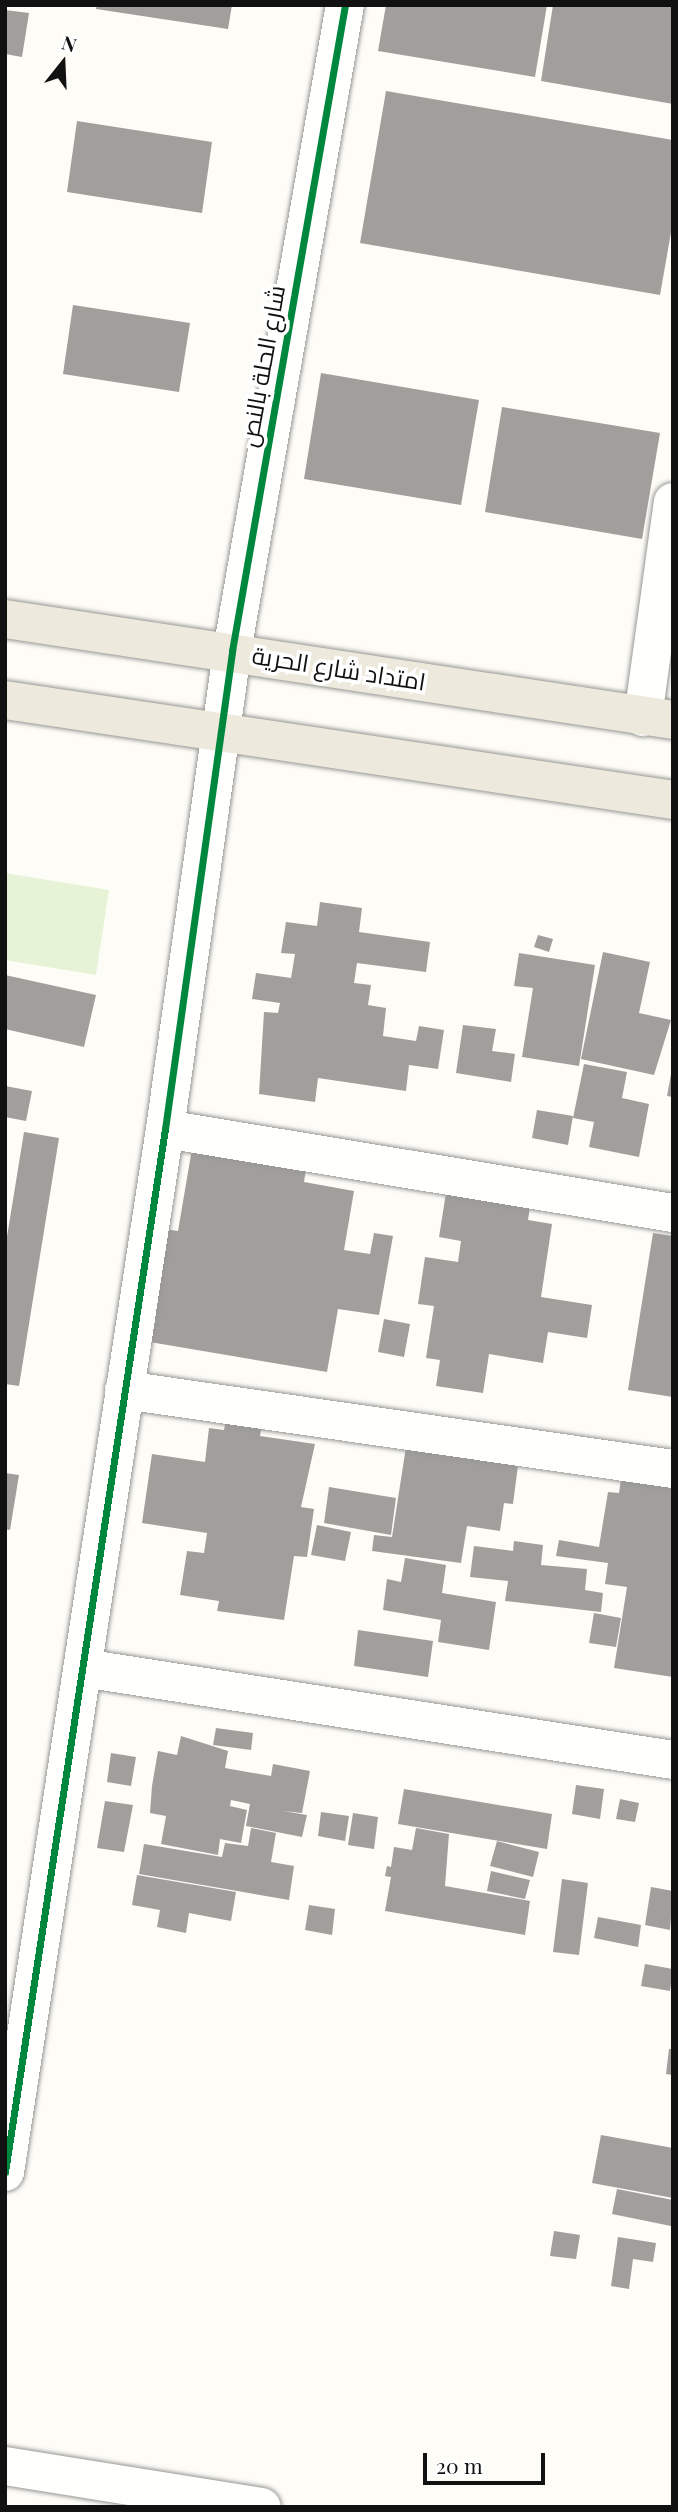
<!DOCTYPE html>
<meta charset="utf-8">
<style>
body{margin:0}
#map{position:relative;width:678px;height:2512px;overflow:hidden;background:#fdfcf7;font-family:"Playfair Display",Cairo,serif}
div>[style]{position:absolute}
.green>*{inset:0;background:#e7f3d7}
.building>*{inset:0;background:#a19f9c}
.roads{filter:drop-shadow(0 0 2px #979795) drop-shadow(0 0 2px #979795)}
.minor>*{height:38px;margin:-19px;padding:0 19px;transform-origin:19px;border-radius:19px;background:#fffffe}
.major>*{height:38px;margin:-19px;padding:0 19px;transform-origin:19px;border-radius:19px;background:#ede9dc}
.cycleway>*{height:7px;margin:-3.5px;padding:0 3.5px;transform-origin:3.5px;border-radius:3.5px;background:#00873e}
span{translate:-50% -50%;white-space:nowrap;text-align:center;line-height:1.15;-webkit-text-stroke:7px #fff;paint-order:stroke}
.street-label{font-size:24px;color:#111}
.frame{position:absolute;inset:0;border:7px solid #111;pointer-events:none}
.north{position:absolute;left:28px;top:28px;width:70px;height:70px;-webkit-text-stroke:5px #fff;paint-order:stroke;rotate:18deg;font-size:19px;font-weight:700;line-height:28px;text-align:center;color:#111}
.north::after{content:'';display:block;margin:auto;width:24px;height:32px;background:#111;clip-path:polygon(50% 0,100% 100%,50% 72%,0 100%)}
.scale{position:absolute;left:423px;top:2453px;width:122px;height:32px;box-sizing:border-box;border:4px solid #111;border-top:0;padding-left:9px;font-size:21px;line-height:24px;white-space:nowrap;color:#111;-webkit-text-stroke:5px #fff;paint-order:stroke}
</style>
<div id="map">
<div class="green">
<div style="clip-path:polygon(5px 873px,109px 890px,96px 975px,5px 960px)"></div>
</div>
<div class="building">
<div style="clip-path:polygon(97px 5px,232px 5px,228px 29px,96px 9px)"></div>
<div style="clip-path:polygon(386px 5px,547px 5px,535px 77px,378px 51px)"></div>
<div style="clip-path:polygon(553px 5px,673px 5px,673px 104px,541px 81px)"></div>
<div style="clip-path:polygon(5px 10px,29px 13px,22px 57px,5px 54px)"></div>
<div style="clip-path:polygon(386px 91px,673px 140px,673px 221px,660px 295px,360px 243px)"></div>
<div style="clip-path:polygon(77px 121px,212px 142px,202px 213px,67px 192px)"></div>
<div style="clip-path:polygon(73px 305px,190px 323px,179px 392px,63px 374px)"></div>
<div style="clip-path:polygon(321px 373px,479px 400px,461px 505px,304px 479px)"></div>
<div style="clip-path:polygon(502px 407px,660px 433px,642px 539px,485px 512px)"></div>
<div style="clip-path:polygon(320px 902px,362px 908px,359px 932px,430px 942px,426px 972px,357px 963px,354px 983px,371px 985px,368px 1005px,386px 1008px,383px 1036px,416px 1041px,419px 1026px,444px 1030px,438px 1069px,409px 1065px,406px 1091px,318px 1078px,315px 1102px,259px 1094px,264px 1012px,278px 1013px,280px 1003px,252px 999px,256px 973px,291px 978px,295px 954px,281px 953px,286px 922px,317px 926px)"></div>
<div style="clip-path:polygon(538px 935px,553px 939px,549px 952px,534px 947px)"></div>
<div style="clip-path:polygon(603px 952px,650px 962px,639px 1013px,671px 1020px,654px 1075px,581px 1059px)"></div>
<div style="clip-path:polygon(519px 953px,595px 965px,579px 1066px,522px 1057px,533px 988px,514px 986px)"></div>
<div style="clip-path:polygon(5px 975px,96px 995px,84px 1047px,5px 1029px)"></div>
<div style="clip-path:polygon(463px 1025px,496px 1029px,492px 1051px,515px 1054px,511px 1082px,456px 1073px)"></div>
<div style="clip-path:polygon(584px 1064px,627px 1072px,622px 1098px,649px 1104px,639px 1157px,589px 1147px,594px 1122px,573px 1118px)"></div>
<div style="clip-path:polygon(671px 1074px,673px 1074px,673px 1097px,667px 1096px)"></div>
<div style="clip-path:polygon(5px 1086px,32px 1091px,26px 1121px,5px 1117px)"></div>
<div style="clip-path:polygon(537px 1110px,573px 1116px,568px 1145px,532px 1138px)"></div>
<div style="clip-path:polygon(24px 1132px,59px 1138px,19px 1386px,5px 1384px,5px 1249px)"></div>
<div style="clip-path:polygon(194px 1137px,308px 1156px,304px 1182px,354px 1191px,344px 1250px,370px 1254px,374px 1233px,393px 1236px,379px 1315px,338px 1309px,327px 1372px,138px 1340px,157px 1228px,178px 1231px)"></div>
<div style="clip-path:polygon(448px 1180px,532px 1193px,528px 1220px,552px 1224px,541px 1297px,592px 1305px,587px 1338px,548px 1332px,543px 1363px,489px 1354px,483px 1393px,436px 1386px,440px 1360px,426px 1358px,434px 1306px,418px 1304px,425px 1257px,458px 1262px,461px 1241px,439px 1237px)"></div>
<div style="clip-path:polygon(653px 1233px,673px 1236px,673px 1397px,628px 1390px)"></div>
<div style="clip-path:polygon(384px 1319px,410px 1324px,404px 1357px,378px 1352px)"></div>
<div style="clip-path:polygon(228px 1408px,264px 1413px,260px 1436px,315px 1444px,301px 1507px,314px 1509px,307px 1557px,294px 1556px,284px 1620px,217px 1611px,219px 1601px,180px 1595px,187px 1551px,204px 1553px,207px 1533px,142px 1523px,152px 1454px,205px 1462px,209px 1428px,224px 1430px)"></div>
<div style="clip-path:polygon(408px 1434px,520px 1450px,513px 1504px,504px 1503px,500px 1531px,467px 1526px,461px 1563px,372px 1551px,374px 1535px,392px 1537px)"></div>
<div style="clip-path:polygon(622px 1472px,673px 1480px,673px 1677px,614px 1668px,627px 1587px,605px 1584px,608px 1563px,556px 1556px,559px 1540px,599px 1547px,608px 1492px,619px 1493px)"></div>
<div style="clip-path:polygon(5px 1473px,19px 1475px,10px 1530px,5px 1529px)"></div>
<div style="clip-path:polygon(329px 1487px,396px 1498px,391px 1535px,324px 1523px)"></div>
<div style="clip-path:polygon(317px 1525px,351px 1532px,345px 1561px,311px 1555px)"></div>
<div style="clip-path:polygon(514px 1541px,543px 1545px,541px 1565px,587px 1569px,585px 1590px,603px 1593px,601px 1612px,505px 1601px,508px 1581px,470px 1577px,474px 1546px,513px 1551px)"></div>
<div style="clip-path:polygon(405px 1558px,446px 1565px,442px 1593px,496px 1602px,489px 1650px,438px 1642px,441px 1620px,383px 1610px,387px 1579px,401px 1582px)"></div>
<div style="clip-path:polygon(594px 1613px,621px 1618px,616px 1647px,589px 1643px)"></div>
<div style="clip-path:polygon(358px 1630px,433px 1641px,428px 1677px,354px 1666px)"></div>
<div style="clip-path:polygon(216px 1728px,253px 1733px,251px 1750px,213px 1745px)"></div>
<div style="clip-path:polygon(181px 1736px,228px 1751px,225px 1768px,271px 1776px,273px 1764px,310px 1771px,302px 1813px,283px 1811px,307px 1815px,302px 1837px,246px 1826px,250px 1804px,231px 1800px,230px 1806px,247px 1810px,241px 1843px,220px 1839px,218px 1855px,161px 1844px,166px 1816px,150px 1813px,152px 1786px,158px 1751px,177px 1755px)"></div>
<div style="clip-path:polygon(111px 1753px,136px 1757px,131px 1786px,107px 1782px)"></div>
<div style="clip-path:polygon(576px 1785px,604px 1789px,600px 1819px,572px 1814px)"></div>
<div style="clip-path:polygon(404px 1789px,552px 1814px,547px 1849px,398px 1824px)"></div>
<div style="clip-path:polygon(620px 1799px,639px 1803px,635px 1822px,616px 1819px)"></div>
<div style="clip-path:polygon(105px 1801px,133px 1805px,124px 1852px,97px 1848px)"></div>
<div style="clip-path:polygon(321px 1812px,349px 1816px,345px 1841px,318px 1836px)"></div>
<div style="clip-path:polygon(353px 1813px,378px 1817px,374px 1849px,348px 1845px)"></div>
<div style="clip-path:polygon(251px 1828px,276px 1833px,271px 1862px,294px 1866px,289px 1900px,139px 1874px,144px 1844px,222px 1857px,225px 1843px,248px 1846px)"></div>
<div style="clip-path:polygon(416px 1828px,449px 1834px,445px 1886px,530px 1901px,525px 1935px,385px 1911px,391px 1877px,385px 1876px,387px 1866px,391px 1867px,394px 1847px,412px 1850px)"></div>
<div style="clip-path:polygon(497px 1841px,539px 1852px,533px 1877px,490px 1866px)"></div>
<div style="clip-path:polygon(491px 1871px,530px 1880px,525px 1899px,487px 1891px)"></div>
<div style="clip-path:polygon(137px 1875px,236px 1892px,231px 1921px,189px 1913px,186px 1933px,157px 1927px,160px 1910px,132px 1905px)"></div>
<div style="clip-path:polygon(562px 1879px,588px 1883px,579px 1955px,553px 1952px)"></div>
<div style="clip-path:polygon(651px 1887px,673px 1891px,670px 1930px,645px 1925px)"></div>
<div style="clip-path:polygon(309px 1905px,335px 1909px,332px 1935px,305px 1930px)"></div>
<div style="clip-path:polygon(598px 1917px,641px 1925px,638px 1947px,594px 1938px)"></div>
<div style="clip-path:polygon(645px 1964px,673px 1969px,670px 1991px,641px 1986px)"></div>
<div style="clip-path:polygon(669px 2049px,673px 2049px,673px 2075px,666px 2074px)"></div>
<div style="clip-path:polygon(601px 2135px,673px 2148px,673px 2198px,592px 2183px)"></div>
<div style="clip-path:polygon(617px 2189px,673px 2200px,671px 2226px,612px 2214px)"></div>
<div style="clip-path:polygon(554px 2231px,580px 2235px,576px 2259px,550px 2256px)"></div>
<div style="clip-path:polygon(618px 2237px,656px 2243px,653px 2262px,633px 2259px,629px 2289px,611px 2286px)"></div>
</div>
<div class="roads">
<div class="minor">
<div style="left:643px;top:717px;width:217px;rotate:-82.1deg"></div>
<div style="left:165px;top:1129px;width:515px;rotate:9.39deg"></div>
<div style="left:124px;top:1390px;width:555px;rotate:8.19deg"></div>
<div style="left:83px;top:1668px;width:597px;rotate:8.86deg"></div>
<div style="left:5px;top:2172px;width:1055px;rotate:-81.28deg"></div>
<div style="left:165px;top:1129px;width:483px;rotate:-82deg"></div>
<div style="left:232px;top:651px;width:656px;rotate:-80.08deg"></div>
<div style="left:5px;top:2466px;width:260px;rotate:9.1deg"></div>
</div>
<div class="major">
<div style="left:5px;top:619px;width:676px;rotate:8.6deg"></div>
<div style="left:5px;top:700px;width:675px;rotate:8.51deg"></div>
</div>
</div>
<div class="cycleway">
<div style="left:5px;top:2172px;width:1055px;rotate:-81.28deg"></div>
<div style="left:165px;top:1129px;width:483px;rotate:-82deg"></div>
<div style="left:232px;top:651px;width:656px;rotate:-80.08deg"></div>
</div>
<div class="street-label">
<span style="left:262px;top:366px;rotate:-80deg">شارع الحلة بالنص</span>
<span style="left:339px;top:668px;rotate:9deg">امتداد شارع الحرية</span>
</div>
<div class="frame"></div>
<div class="north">N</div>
<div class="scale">20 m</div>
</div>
